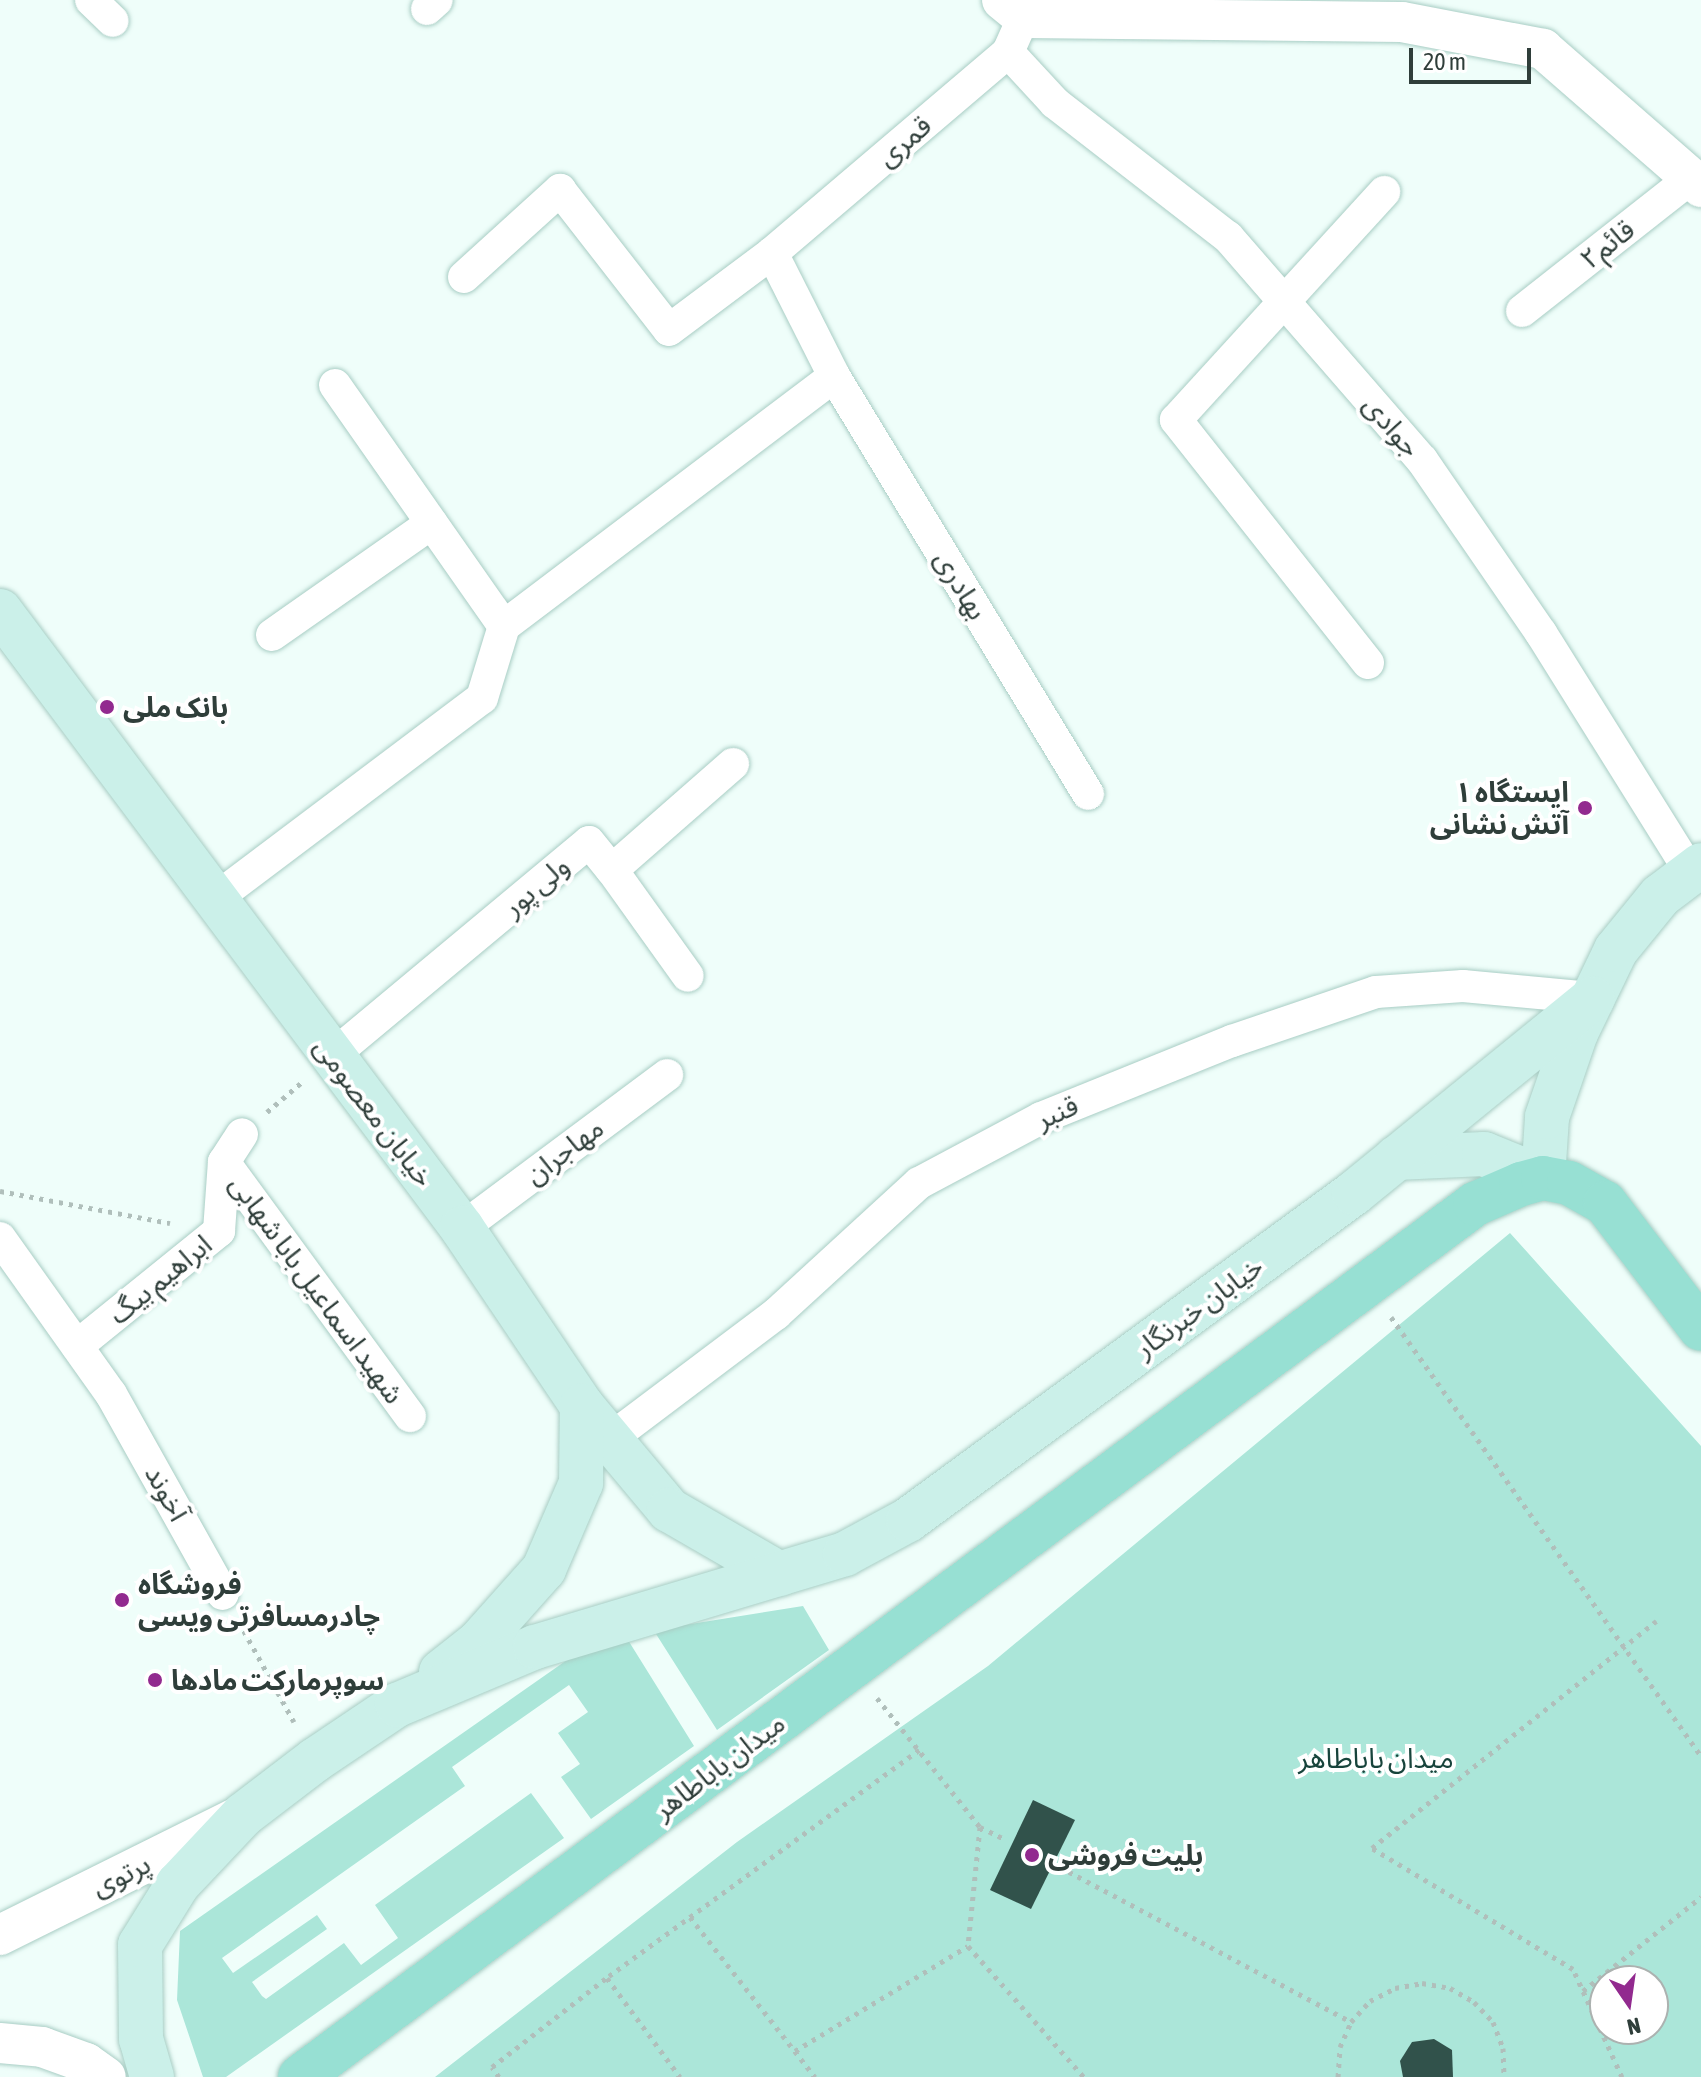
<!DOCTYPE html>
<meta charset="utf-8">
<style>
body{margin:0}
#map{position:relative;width:1701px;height:2077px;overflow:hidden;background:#effefa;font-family:"Asap Condensed","Noto Sans Arabic",sans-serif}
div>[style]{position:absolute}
.green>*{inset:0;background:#abe6d9}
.building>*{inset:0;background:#31524b}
.path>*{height:5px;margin-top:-2.5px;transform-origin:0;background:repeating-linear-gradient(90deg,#b0bfbb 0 4px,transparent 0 10px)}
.roads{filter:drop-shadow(0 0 2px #a8cdc4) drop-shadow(0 0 2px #a8cdc4)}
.minor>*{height:32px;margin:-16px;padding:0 16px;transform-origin:16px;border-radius:16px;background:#fff}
.tertiary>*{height:40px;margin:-20px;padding:0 20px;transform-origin:20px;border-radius:20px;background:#fff}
.secondary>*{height:44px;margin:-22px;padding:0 22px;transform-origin:22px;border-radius:22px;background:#cbf0e9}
.primary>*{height:44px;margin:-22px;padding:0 22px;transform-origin:22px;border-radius:22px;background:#97e0d3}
.dots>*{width:22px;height:22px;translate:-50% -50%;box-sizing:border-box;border:4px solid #fff;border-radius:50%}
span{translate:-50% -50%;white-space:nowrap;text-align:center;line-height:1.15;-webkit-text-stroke:8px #fff;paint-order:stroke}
.street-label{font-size:28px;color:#2f3e3a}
.poi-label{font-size:28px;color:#2f3e3a;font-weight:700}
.left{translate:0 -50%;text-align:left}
.right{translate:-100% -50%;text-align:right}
.park-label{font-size:28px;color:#18443c}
.north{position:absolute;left:1589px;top:1965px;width:80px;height:80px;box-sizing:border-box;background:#fff;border:2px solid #acb2b0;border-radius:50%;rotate:167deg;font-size:22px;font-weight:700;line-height:32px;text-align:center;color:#2f3e3a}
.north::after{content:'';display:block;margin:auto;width:28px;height:36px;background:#922a8f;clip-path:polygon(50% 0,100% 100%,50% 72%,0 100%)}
.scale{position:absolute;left:1409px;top:48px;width:122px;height:36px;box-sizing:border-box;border:4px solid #2f3e3a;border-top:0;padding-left:10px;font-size:24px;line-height:28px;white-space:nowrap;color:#2f3e3a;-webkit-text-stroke:6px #fff;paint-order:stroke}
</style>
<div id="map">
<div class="green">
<div style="clip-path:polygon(evenodd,1510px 1233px,1701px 1446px,1701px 2077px,435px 2077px,737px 1842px,988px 1666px,1510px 1233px,1605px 1981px,1653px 1981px,1653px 2029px,1605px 2029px,1605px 1981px)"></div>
<div style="clip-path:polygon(803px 1606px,829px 1650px,717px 1730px,656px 1634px,628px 1640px,694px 1746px,591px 1819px,561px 1777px,580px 1764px,558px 1733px,588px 1712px,569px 1685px,452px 1767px,465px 1786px,222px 1958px,233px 1973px,317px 1915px,327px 1929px,252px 1982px,262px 1996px,266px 1999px,344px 1943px,361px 1965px,398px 1938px,375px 1905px,531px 1793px,564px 1838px,226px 2077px,203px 2077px,177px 2000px,180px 1931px,597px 1639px)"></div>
</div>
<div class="building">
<div style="clip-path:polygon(1033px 1800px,1075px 1820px,1031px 1909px,990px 1890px)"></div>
<div style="clip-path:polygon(1434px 2039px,1452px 2050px,1453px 2077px,1403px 2077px,1400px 2061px,1412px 2042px)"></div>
</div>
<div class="path">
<div style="left:267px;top:1112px;width:46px;rotate:-40.6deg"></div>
<div style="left:0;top:1191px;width:173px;rotate:10.7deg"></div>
<div style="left:1391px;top:1317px;width:537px;rotate:54.77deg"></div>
<div style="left:239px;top:1622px;width:114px;rotate:61.2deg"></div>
<div style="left:877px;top:1698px;width:165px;rotate:51.4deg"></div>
<div style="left:980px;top:1827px;width:25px;rotate:26deg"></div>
<div style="left:980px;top:1827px;width:120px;rotate:95.8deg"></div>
<div style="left:968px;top:1946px;width:175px;rotate:48.5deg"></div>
<div style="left:1060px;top:1867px;width:330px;rotate:28deg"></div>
<div style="left:690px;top:1917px;width:203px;rotate:52deg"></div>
<div style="left:607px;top:1978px;width:123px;rotate:53.6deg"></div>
<div style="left:1583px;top:1991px;width:151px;rotate:-38.5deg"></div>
<div style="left:795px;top:2051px;width:202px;rotate:-31.3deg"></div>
<div style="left:499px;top:2077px;width:12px;rotate:-125deg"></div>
<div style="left:492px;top:2067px;width:148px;rotate:-37.9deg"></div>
<div style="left:609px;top:1976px;width:384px;rotate:-36.1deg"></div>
<div style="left:1338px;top:2077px;width:30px;rotate:-86deg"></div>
<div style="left:1340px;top:2047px;width:27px;rotate:-66deg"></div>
<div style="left:1351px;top:2022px;width:28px;rotate:-48deg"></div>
<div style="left:1370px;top:2001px;width:28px;rotate:-27deg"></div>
<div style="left:1395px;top:1988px;width:27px;rotate:-10deg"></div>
<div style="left:1422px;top:1983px;width:28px;rotate:10deg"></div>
<div style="left:1450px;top:1988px;width:28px;rotate:30deg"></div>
<div style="left:1474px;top:2002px;width:28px;rotate:46deg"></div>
<div style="left:1493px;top:2022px;width:28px;rotate:69deg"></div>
<div style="left:1503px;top:2048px;width:29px;rotate:88deg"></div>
<div style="left:1622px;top:2077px;width:119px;rotate:-114.4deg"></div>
<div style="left:1573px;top:1969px;width:235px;rotate:-149deg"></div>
<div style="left:1372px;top:1848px;width:364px;rotate:-38.6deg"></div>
</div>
<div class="roads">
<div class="minor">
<div style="left:91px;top:0;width:30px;rotate:44deg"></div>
<div style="left:427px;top:9px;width:13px;rotate:-42deg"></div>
<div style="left:1008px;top:52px;width:69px;rotate:47.3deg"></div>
<div style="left:1055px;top:103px;width:219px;rotate:37.8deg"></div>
<div style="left:1228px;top:237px;width:296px;rotate:49deg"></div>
<div style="left:1422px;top:460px;width:210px;rotate:55.5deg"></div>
<div style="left:1541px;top:633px;width:283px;rotate:58deg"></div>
<div style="left:772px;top:253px;width:138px;rotate:63.2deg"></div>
<div style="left:834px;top:376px;width:489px;rotate:58.7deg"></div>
<div style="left:464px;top:277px;width:130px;rotate:-42.2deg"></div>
<div style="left:560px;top:190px;width:177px;rotate:52.1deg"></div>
<div style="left:669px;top:330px;width:129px;rotate:-36.8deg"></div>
<div style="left:772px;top:253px;width:310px;rotate:-40.4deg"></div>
<div style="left:1008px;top:52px;width:22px;rotate:-66deg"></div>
<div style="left:1522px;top:311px;width:215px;rotate:-38.2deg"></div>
<div style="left:335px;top:385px;width:294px;rotate:55deg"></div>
<div style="left:504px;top:626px;width:414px;rotate:-37.1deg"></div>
<div style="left:272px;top:635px;width:195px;rotate:-35deg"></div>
<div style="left:1368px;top:663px;width:310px;rotate:-128.3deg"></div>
<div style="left:1176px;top:420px;width:309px;rotate:-47.6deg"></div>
<div style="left:612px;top:870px;width:130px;rotate:54.4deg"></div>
<div style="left:215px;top:899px;width:334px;rotate:-37deg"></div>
<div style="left:482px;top:698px;width:75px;rotate:-73deg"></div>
<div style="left:332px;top:1056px;width:334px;rotate:-39.8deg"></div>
<div style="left:589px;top:842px;width:36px;rotate:51deg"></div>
<div style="left:612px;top:870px;width:161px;rotate:-41.2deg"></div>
<div style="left:224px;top:1162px;width:315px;rotate:53.8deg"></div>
<div style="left:462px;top:1228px;width:256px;rotate:-36.7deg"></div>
<div style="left:0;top:1238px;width:191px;rotate:54.6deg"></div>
<div style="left:111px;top:1394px;width:229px;rotate:60.8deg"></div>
<div style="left:77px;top:1346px;width:183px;rotate:-39deg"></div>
<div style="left:219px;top:1231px;width:69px;rotate:-85.9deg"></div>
<div style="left:224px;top:1162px;width:33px;rotate:-57deg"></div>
<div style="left:610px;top:1439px;width:208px;rotate:-37deg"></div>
<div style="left:776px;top:1314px;width:194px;rotate:-42.5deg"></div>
<div style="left:919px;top:1183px;width:138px;rotate:-28deg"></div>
<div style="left:1041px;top:1118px;width:206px;rotate:-22deg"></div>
<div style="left:1232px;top:1041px;width:152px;rotate:-18.8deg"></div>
<div style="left:1376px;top:992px;width:87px;rotate:-3.9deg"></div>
<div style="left:1463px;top:986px;width:131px;rotate:5.3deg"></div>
</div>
<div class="tertiary">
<div style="left:1002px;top:0;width:28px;rotate:39deg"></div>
<div style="left:1024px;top:18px;width:378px;rotate:0.6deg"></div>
<div style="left:1402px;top:22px;width:144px;rotate:10.8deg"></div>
<div style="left:1543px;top:49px;width:210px;rotate:41.1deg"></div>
<div style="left:0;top:1935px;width:263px;rotate:-26.4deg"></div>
<div style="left:0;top:2043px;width:42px;rotate:5.4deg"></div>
<div style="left:42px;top:2047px;width:47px;rotate:20deg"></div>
<div style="left:86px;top:2063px;width:24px;rotate:35deg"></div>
</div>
<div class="secondary">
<div style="left:0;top:611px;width:771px;rotate:53.17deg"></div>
<div style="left:462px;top:1228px;width:215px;rotate:56deg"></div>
<div style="left:582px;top:1406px;width:136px;rotate:50.1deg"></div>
<div style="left:669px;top:1510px;width:128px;rotate:30deg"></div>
<div style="left:1396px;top:1158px;width:88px;rotate:-2.6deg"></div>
<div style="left:1484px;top:1154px;width:64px;rotate:22.1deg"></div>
<div style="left:1543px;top:1178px;width:61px;rotate:-86.2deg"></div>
<div style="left:1547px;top:1117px;width:89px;rotate:-71deg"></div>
<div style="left:1576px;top:1033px;width:92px;rotate:-64.3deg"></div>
<div style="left:1616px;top:950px;width:70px;rotate:-50.8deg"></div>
<div style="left:1660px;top:896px;width:51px;rotate:-37.1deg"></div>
<div style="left:441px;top:1672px;width:48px;rotate:-38.3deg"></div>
<div style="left:479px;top:1642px;width:98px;rotate:-48.3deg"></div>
<div style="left:544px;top:1569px;width:94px;rotate:-66.7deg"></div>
<div style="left:581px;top:1483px;width:77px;rotate:-89.3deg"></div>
<div style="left:152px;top:2077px;width:40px;rotate:-106deg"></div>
<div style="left:141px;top:2039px;width:94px;rotate:-90.6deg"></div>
<div style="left:140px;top:1945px;width:72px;rotate:-58.1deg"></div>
<div style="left:178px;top:1884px;width:95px;rotate:-46.7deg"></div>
<div style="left:243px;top:1815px;width:91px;rotate:-37.4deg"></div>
<div style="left:315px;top:1760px;width:99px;rotate:-33.9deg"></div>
<div style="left:397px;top:1705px;width:150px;rotate:-22.8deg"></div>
<div style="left:535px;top:1647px;width:324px;rotate:-16.7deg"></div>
<div style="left:845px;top:1554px;width:72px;rotate:-28.4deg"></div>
<div style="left:908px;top:1520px;width:553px;rotate:-36.25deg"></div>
<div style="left:1354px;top:1193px;width:308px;rotate:-39.2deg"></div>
</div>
<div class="primary">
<div style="left:300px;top:2077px;width:1464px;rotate:-36.61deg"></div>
<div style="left:1475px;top:1204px;width:50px;rotate:-23.5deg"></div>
<div style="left:1521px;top:1184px;width:23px;rotate:-15deg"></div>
<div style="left:1543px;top:1178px;width:26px;rotate:11deg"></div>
<div style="left:1569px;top:1183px;width:41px;rotate:29.1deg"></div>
<div style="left:1605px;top:1203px;width:158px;rotate:52.7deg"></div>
</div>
</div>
<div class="dots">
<div style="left:107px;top:707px;background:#922a8f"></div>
<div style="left:1585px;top:808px;background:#922a8f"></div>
<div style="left:122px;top:1600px;background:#922a8f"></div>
<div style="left:155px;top:1680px;background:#922a8f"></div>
<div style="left:1032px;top:1855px;background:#922a8f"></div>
</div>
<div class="street-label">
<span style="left:904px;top:141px;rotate:-41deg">قمری</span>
<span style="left:1607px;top:244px;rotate:-38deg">قائم۲</span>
<span style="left:1392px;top:426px;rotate:49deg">جوادی</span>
<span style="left:961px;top:585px;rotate:59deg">بهادری</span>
<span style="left:536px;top:886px;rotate:-40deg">ولی پور</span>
<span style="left:374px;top:1112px;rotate:53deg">خیابان معصومی</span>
<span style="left:1057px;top:1112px;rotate:-24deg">قنبر</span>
<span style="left:564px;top:1151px;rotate:-37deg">مهاجران</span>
<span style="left:160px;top:1279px;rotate:-39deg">ابراهیم بیگ</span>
<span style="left:317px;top:1289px;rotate:54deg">شهید اسماعیل بابا شهابی</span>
<span style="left:1199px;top:1307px;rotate:-36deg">خیابان خبرنگار</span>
<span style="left:167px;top:1493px;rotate:61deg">آخوند</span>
<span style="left:719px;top:1766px;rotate:-37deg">میدان باباطاهر</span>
<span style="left:121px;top:1875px;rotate:-26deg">پرتوی</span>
</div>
<div class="poi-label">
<span class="left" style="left:123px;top:707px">بانک ملی</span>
<span class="right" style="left:1569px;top:808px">ایستگاه ۱<br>آتش نشانی</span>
<span class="left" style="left:138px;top:1600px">فروشگاه<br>چادرمسافرتی ویسی</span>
<span class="left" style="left:171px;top:1680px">سوپرمارکت مادها</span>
<span class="left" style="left:1048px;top:1855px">بلیت فروشی</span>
</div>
<div class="park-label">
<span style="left:1376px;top:1758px">میدان باباطاهر</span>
</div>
<div class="north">N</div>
<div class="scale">20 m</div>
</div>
